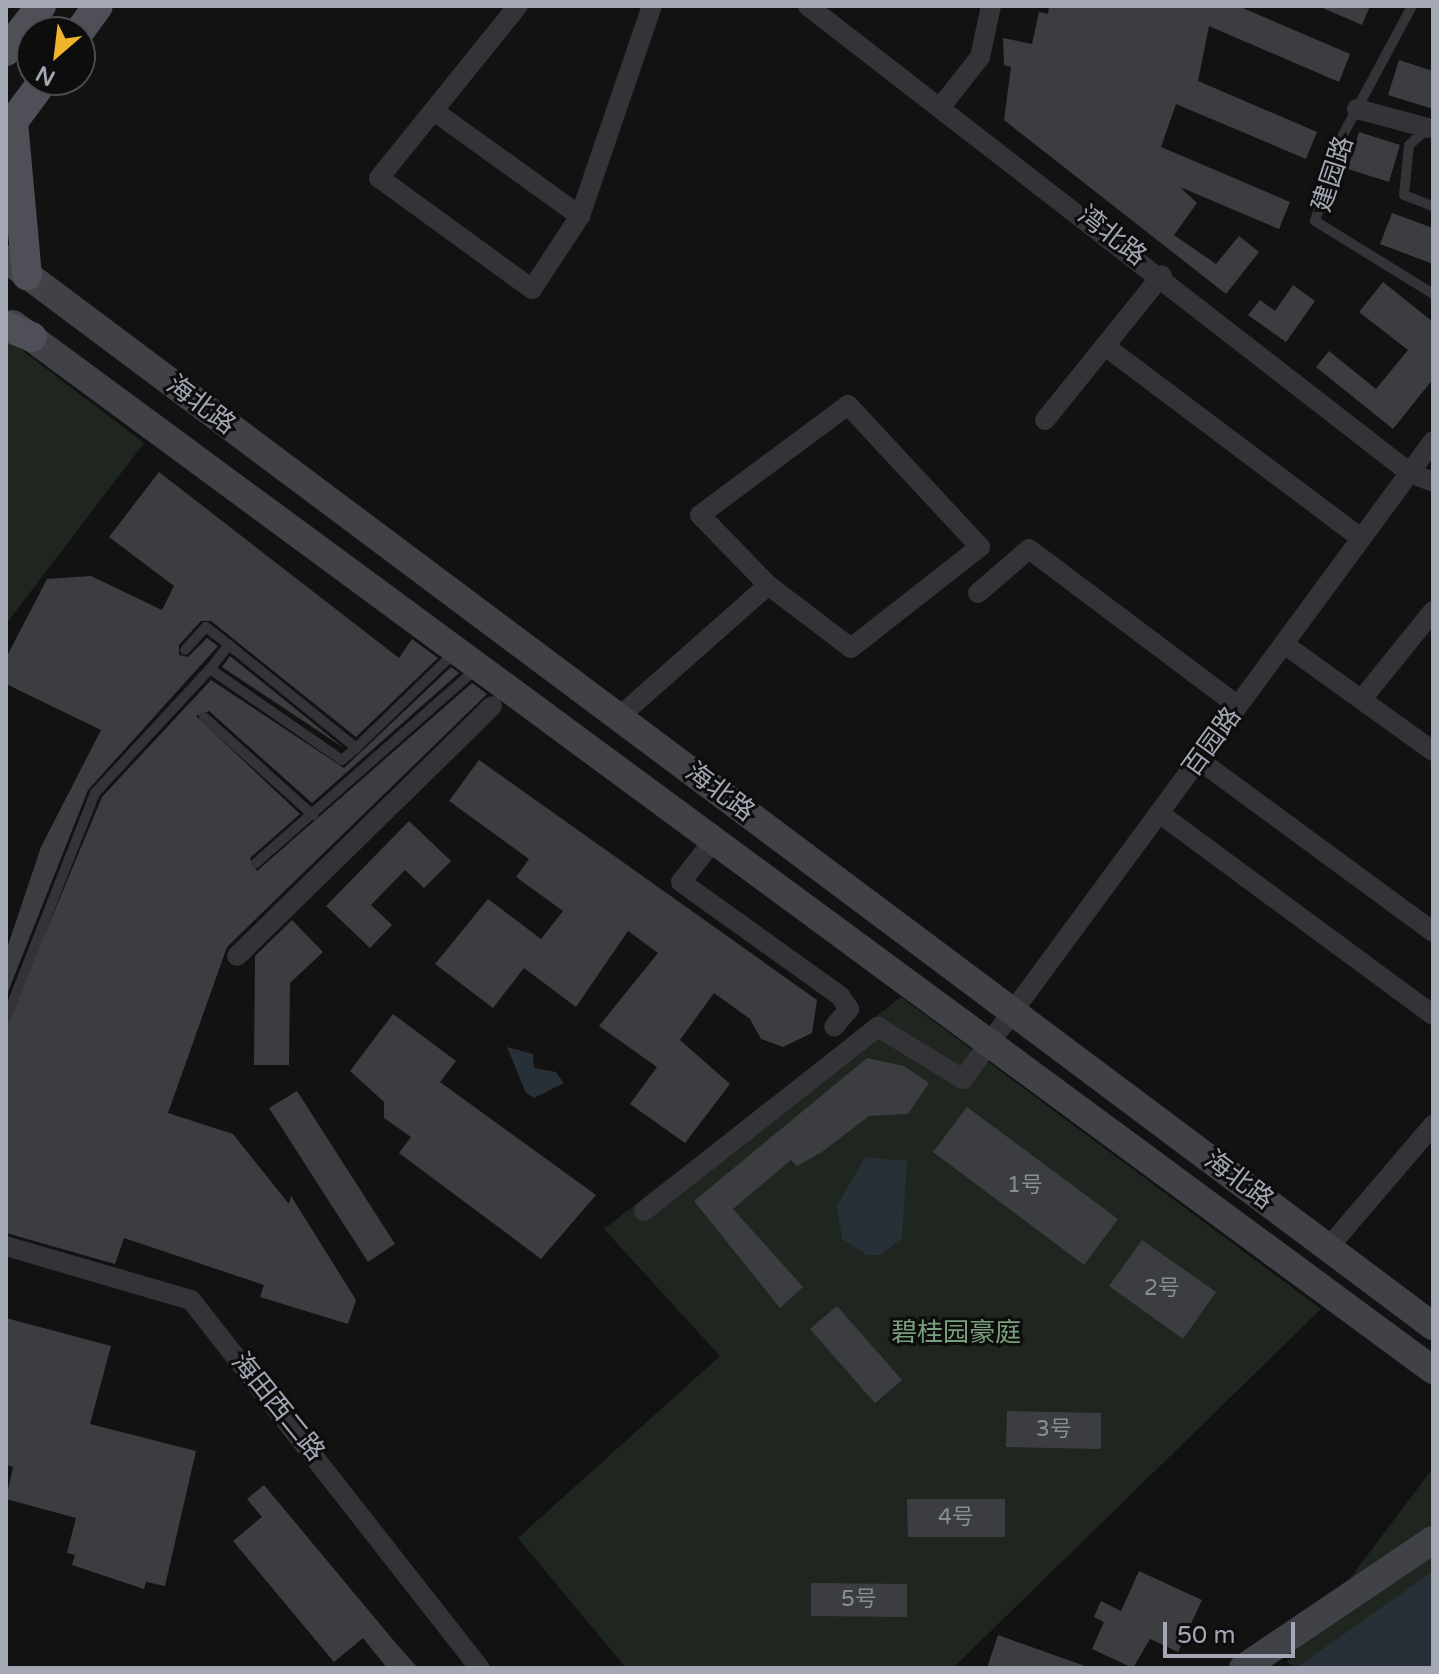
<!DOCTYPE html>
<meta charset="utf-8">
<style>
body{margin:0}
#map{position:relative;width:1439px;height:1674px;overflow:hidden;background:#121213;font-family:"Varela Round","Noto Sans SC",sans-serif}
div>[style]{position:absolute}
.green>*{inset:0;background:#1e261f}
.water>*{inset:0;background:#283037}
.building>*{inset:0;background:#3c3d40}
.lane>*{height:10px;margin:-5px;padding:0 5px;transform-origin:5px;border-radius:5px;background:#333338}
.street>*{height:20px;margin:-10px;padding:0 10px;transform-origin:10px;border-radius:10px;background:#333338}
.secondary>*{height:28px;margin:-14px;padding:0 14px;transform-origin:14px;border-radius:14px;background:#414248}
.primary>*{height:30px;margin:-15px;padding:0 15px;transform-origin:15px;border-radius:15px;background:#4f5057}
span{translate:-50% -50%;white-space:nowrap;text-align:center;line-height:1.15;-webkit-text-stroke:6px #0d0d0e;paint-order:stroke}
.number-label{font-size:22px;color:#898d97}
.number-label span{-webkit-text-stroke-width:0}
.street-label{font-size:26px;color:#a3a8b4}
.park-label{font-size:26px;color:#7a9f7d}
.frame{position:absolute;inset:0;border:8px solid #a3a8b4;pointer-events:none}
.north{position:absolute;left:16px;top:16px;width:80px;height:80px;box-sizing:border-box;background:#0d0d0e;border:2px solid #494b50;border-radius:50%;rotate:208deg;font-size:22px;font-weight:700;line-height:32px;text-align:center;color:#a3a8b4}
.north::after{content:'';display:block;margin:auto;width:28px;height:36px;background:#f0b52c;clip-path:polygon(50% 0,100% 100%,50% 72%,0 100%)}
.scale{position:absolute;left:1163px;top:1622px;width:132px;height:36px;box-sizing:border-box;border:4px solid #a3a8b4;border-top:0;padding-left:10px;font-size:24px;line-height:28px;white-space:nowrap;color:#a3a8b4;-webkit-text-stroke:6px #0d0d0e;paint-order:stroke}
</style>
<div id="map">
<div class="green">
<div style="clip-path:polygon(6px 338px,144px 443px,6px 624px)"></div>
<div style="clip-path:polygon(901px 997px,1321px 1309px,953px 1668px,626px 1668px,518px 1538px,720px 1356px,604px 1229px)"></div>
<div style="clip-path:polygon(1433px 1468px,1433px 1592px,1323px 1668px,1295px 1668px,1287px 1662px)"></div>
</div>
<div class="water">
<div style="clip-path:polygon(507px 1047px,533px 1054px,534px 1068px,556px 1072px,564px 1083px,534px 1098px,526px 1093px)"></div>
<div style="clip-path:polygon(865px 1157px,907px 1161px,902px 1238px,880px 1255px,867px 1255px,842px 1239px,837px 1206px)"></div>
<div style="clip-path:polygon(1433px 1571px,1433px 1668px,1296px 1668px)"></div>
</div>
<div class="building">
<div style="clip-path:polygon(1049px 6px,1238px 6px,1350px 54px,1339px 82px,1209px 26px,1198px 81px,1317px 132px,1306px 159px,1176px 104px,1161px 147px,1290px 202px,1279px 229px,1180px 187px,1197px 203px,1174px 235px,1216px 264px,1239px 236px,1259px 252px,1226px 294px,1004px 120px,1011px 67px,1004px 65px,1003px 38px,1032px 44px,1039px 12px,1048px 14px)"></div>
<div style="clip-path:polygon(1318px 6px,1370px 6px,1362px 25px)"></div>
<div style="clip-path:polygon(1399px 60px,1433px 71px,1433px 109px,1388px 95px)"></div>
<div style="clip-path:polygon(1359px 132px,1400px 145px,1389px 182px,1348px 169px)"></div>
<div style="clip-path:polygon(1392px 213px,1433px 228px,1433px 264px,1380px 244px)"></div>
<div style="clip-path:polygon(1383px 282px,1433px 322px,1433px 379px,1393px 429px,1316px 367px,1329px 351px,1376px 389px,1408px 350px,1359px 312px)"></div>
<div style="clip-path:polygon(1293px 285px,1315px 301px,1286px 342px,1248px 315px,1260px 300px,1275px 311px)"></div>
<div style="clip-path:polygon(159px 472px,399px 658px,412px 639px,438px 658px,356px 737px,211px 621px,201px 621px,179px 645px,179px 655px,188px 657px,207px 638px,218px 646px,88px 790px,6px 997px,6px 951px,41px 847px,101px 730px,6px 684px,6px 658px,47px 579px,91px 576px,162px 610px,174px 586px,109px 537px)"></div>
<div style="clip-path:polygon(230px 656px,344px 748px,222px 667px)"></div>
<div style="clip-path:polygon(451px 667px,459px 673px,312px 803px,209px 711px,196px 716px,300px 814px,250px 858px,257px 871px,472px 683px,487px 694px,227px 947px,168px 1113px,233px 1134px,289px 1204px,291px 1196px,356px 1300px,348px 1324px,260px 1297px,264px 1285px,124px 1238px,115px 1264px,6px 1233px,6px 1027px,102px 797px,211px 680px,344px 768px)"></div>
<div style="clip-path:polygon(479px 760px,817px 1000px,812px 1033px,783px 1047px,761px 1039px,750px 1019px,714px 993px,680px 1040px,730px 1084px,685px 1143px,630px 1104px,657px 1067px,599px 1026px,658px 953px,628px 931px,576px 1007px,524px 968px,493px 1008px,435px 964px,488px 899px,541px 939px,563px 911px,516px 877px,529px 859px,449px 801px)"></div>
<div style="clip-path:polygon(409px 821px,451px 861px,424px 888px,405px 870px,371px 905px,392px 925px,370px 948px,326px 906px)"></div>
<div style="clip-path:polygon(292px 920px,323px 952px,290px 983px,289px 1065px,254px 1065px,255px 956px)"></div>
<div style="clip-path:polygon(393px 1014px,456px 1061px,440px 1082px,596px 1195px,541px 1259px,399px 1153px,411px 1137px,384px 1118px,384px 1102px,350px 1071px)"></div>
<div style="clip-path:polygon(867px 1058px,904px 1066px,929px 1083px,908px 1114px,869px 1116px,822px 1152px,797px 1166px,791px 1160px,733px 1209px,803px 1287px,780px 1308px,694px 1201px)"></div>
<div style="clip-path:polygon(297px 1091px,395px 1244px,368px 1262px,269px 1108px)"></div>
<div style="clip-path:polygon(967px 1107px,1118px 1219px,1084px 1265px,933px 1152px)"></div>
<div style="clip-path:polygon(1142px 1240px,1216px 1292px,1183px 1339px,1109px 1286px)"></div>
<div style="clip-path:polygon(837px 1306px,902px 1380px,875px 1403px,810px 1329px)"></div>
<div style="clip-path:polygon(6px 1318px,111px 1346px,90px 1424px,196px 1451px,165px 1586px,146px 1582px,144px 1589px,72px 1565px,75px 1555px,67px 1553px,76px 1518px,6px 1499px,13px 1467px,6px 1465px)"></div>
<div style="clip-path:polygon(1007px 1411px,1101px 1413px,1101px 1449px,1006px 1447px)"></div>
<div style="clip-path:polygon(264px 1485px,394px 1641px,418px 1668px,387px 1668px,363px 1638px,334px 1662px,233px 1541px,262px 1517px,247px 1499px)"></div>
<div style="clip-path:polygon(907px 1499px,1005px 1499px,1005px 1537px,908px 1537px)"></div>
<div style="clip-path:polygon(1139px 1571px,1202px 1600px,1178px 1652px,1150px 1639px,1133px 1668px,1092px 1649px,1104px 1622px,1094px 1617px,1101px 1601px,1121px 1611px)"></div>
<div style="clip-path:polygon(811px 1583px,907px 1584px,907px 1617px,811px 1616px)"></div>
<div style="clip-path:polygon(998px 1635px,1085px 1666px,1085px 1668px,987px 1668px)"></div>
</div>
<div class="lane">
<div style="left:1412px;top:6px;width:152px;rotate:118.2deg"></div>
<div style="left:1340px;top:140px;width:85px;rotate:107.2deg"></div>
<div style="left:1315px;top:221px;width:139px;rotate:31.7deg"></div>
<div style="left:1428px;top:128px;width:25px;rotate:138deg"></div>
<div style="left:1409px;top:145px;width:50px;rotate:95.7deg"></div>
<div style="left:1404px;top:195px;width:31px;rotate:21deg"></div>
<div style="left:185px;top:650px;width:31px;rotate:-48deg"></div>
<div style="left:206px;top:627px;width:29px;rotate:38deg"></div>
<div style="left:204px;top:717px;width:147px;rotate:42deg"></div>
<div style="left:356px;top:748px;width:18px;rotate:139deg"></div>
<div style="left:342px;top:760px;width:160px;rotate:-145.4deg"></div>
<div style="left:210px;top:669px;width:31px;rotate:-52deg"></div>
<div style="left:229px;top:645px;width:164px;rotate:39deg"></div>
<div style="left:356px;top:748px;width:136px;rotate:-44.1deg"></div>
<div style="left:256px;top:863px;width:296px;rotate:-41.4deg"></div>
<div style="left:6px;top:1019px;width:243px;rotate:-68.5deg"></div>
<div style="left:95px;top:793px;width:169px;rotate:-47.2deg"></div>
</div>
<div class="street">
<div style="left:808px;top:6px;width:762px;rotate:37.8deg"></div>
<div style="left:1410px;top:473px;width:25px;rotate:21deg"></div>
<div style="left:943px;top:104px;width:60px;rotate:-51.8deg"></div>
<div style="left:980px;top:57px;width:52px;rotate:-77.8deg"></div>
<div style="left:1357px;top:109px;width:73px;rotate:15deg"></div>
<div style="left:434px;top:111px;width:180px;rotate:35.7deg"></div>
<div style="left:580px;top:216px;width:87px;rotate:123.3deg"></div>
<div style="left:532px;top:289px;width:189px;rotate:-144deg"></div>
<div style="left:379px;top:178px;width:221px;rotate:-51.1deg"></div>
<div style="left:580px;top:216px;width:222px;rotate:-71.1deg"></div>
<div style="left:1105px;top:346px;width:320px;rotate:36.9deg"></div>
<div style="left:1045px;top:420px;width:186px;rotate:-51.1deg"></div>
<div style="left:978px;top:593px;width:67px;rotate:-40.8deg"></div>
<div style="left:1029px;top:549px;width:261px;rotate:36.9deg"></div>
<div style="left:1284px;top:644px;width:183px;rotate:35.7deg"></div>
<div style="left:1362px;top:699px;width:113px;rotate:-51.1deg"></div>
<div style="left:619px;top:717px;width:199px;rotate:-41.5deg"></div>
<div style="left:768px;top:585px;width:104px;rotate:37.2deg"></div>
<div style="left:851px;top:648px;width:164px;rotate:-38.1deg"></div>
<div style="left:980px;top:547px;width:194px;rotate:-132.9deg"></div>
<div style="left:848px;top:405px;width:184px;rotate:143.4deg"></div>
<div style="left:700px;top:515px;width:98px;rotate:45.8deg"></div>
<div style="left:1199px;top:760px;width:290px;rotate:36.3deg"></div>
<div style="left:1159px;top:813px;width:340px;rotate:36.4deg"></div>
<div style="left:713px;top:841px;width:52px;rotate:128deg"></div>
<div style="left:681px;top:882px;width:196px;rotate:35.6deg"></div>
<div style="left:840px;top:996px;width:16px;rotate:55deg"></div>
<div style="left:849px;top:1009px;width:23px;rotate:130deg"></div>
<div style="left:237px;top:956px;width:357px;rotate:-44.4deg"></div>
<div style="left:644px;top:1211px;width:298px;rotate:-38.2deg"></div>
<div style="left:878px;top:1027px;width:100px;rotate:31.5deg"></div>
<div style="left:963px;top:1079px;width:792px;rotate:-53.62deg"></div>
<div style="left:6px;top:1246px;width:193px;rotate:16.3deg"></div>
<div style="left:191px;top:1300px;width:468px;rotate:51.9deg"></div>
<div style="left:1328px;top:1248px;width:162px;rotate:-49.5deg"></div>
</div>
<div class="secondary">
<div style="left:6px;top:259px;width:1782px;rotate:36.79deg"></div>
<div style="left:13px;top:324px;width:1764px;rotate:36.38deg"></div>
<div style="left:1243px;top:1668px;width:229px;rotate:-34deg"></div>
</div>
<div class="primary">
<div style="left:79px;top:32px;width:32px;rotate:-54deg"></div>
<div style="left:6px;top:51px;width:57px;rotate:-52.1deg"></div>
<div style="left:13px;top:122px;width:154px;rotate:84.8deg"></div>
<div style="left:6px;top:131px;width:64px;rotate:-53.3deg"></div>
<div style="left:6px;top:326px;width:28px;rotate:23deg"></div>
</div>
<div class="number-label">
<span style="left:1025px;top:1186px">1号</span>
<span style="left:1162px;top:1289px">2号</span>
<span style="left:1054px;top:1430px">3号</span>
<span style="left:956px;top:1518px">4号</span>
<span style="left:859px;top:1600px">5号</span>
</div>
<div class="street-label">
<span style="left:1333px;top:174px;rotate:-72deg">建园路</span>
<span style="left:1112px;top:236px;rotate:38deg">湾北路</span>
<span style="left:201px;top:405px;rotate:37deg">海北路</span>
<span style="left:1212px;top:742px;rotate:-54deg">百园路</span>
<span style="left:720px;top:792px;rotate:37deg">海北路</span>
<span style="left:1239px;top:1180px;rotate:37deg">海北路</span>
<span style="left:278px;top:1407px;rotate:51deg">海田西二路</span>
</div>
<div class="park-label">
<span style="left:956px;top:1333px">碧桂园豪庭</span>
</div>
<div class="frame"></div>
<div class="north">N</div>
<div class="scale">50 m</div>
</div>
